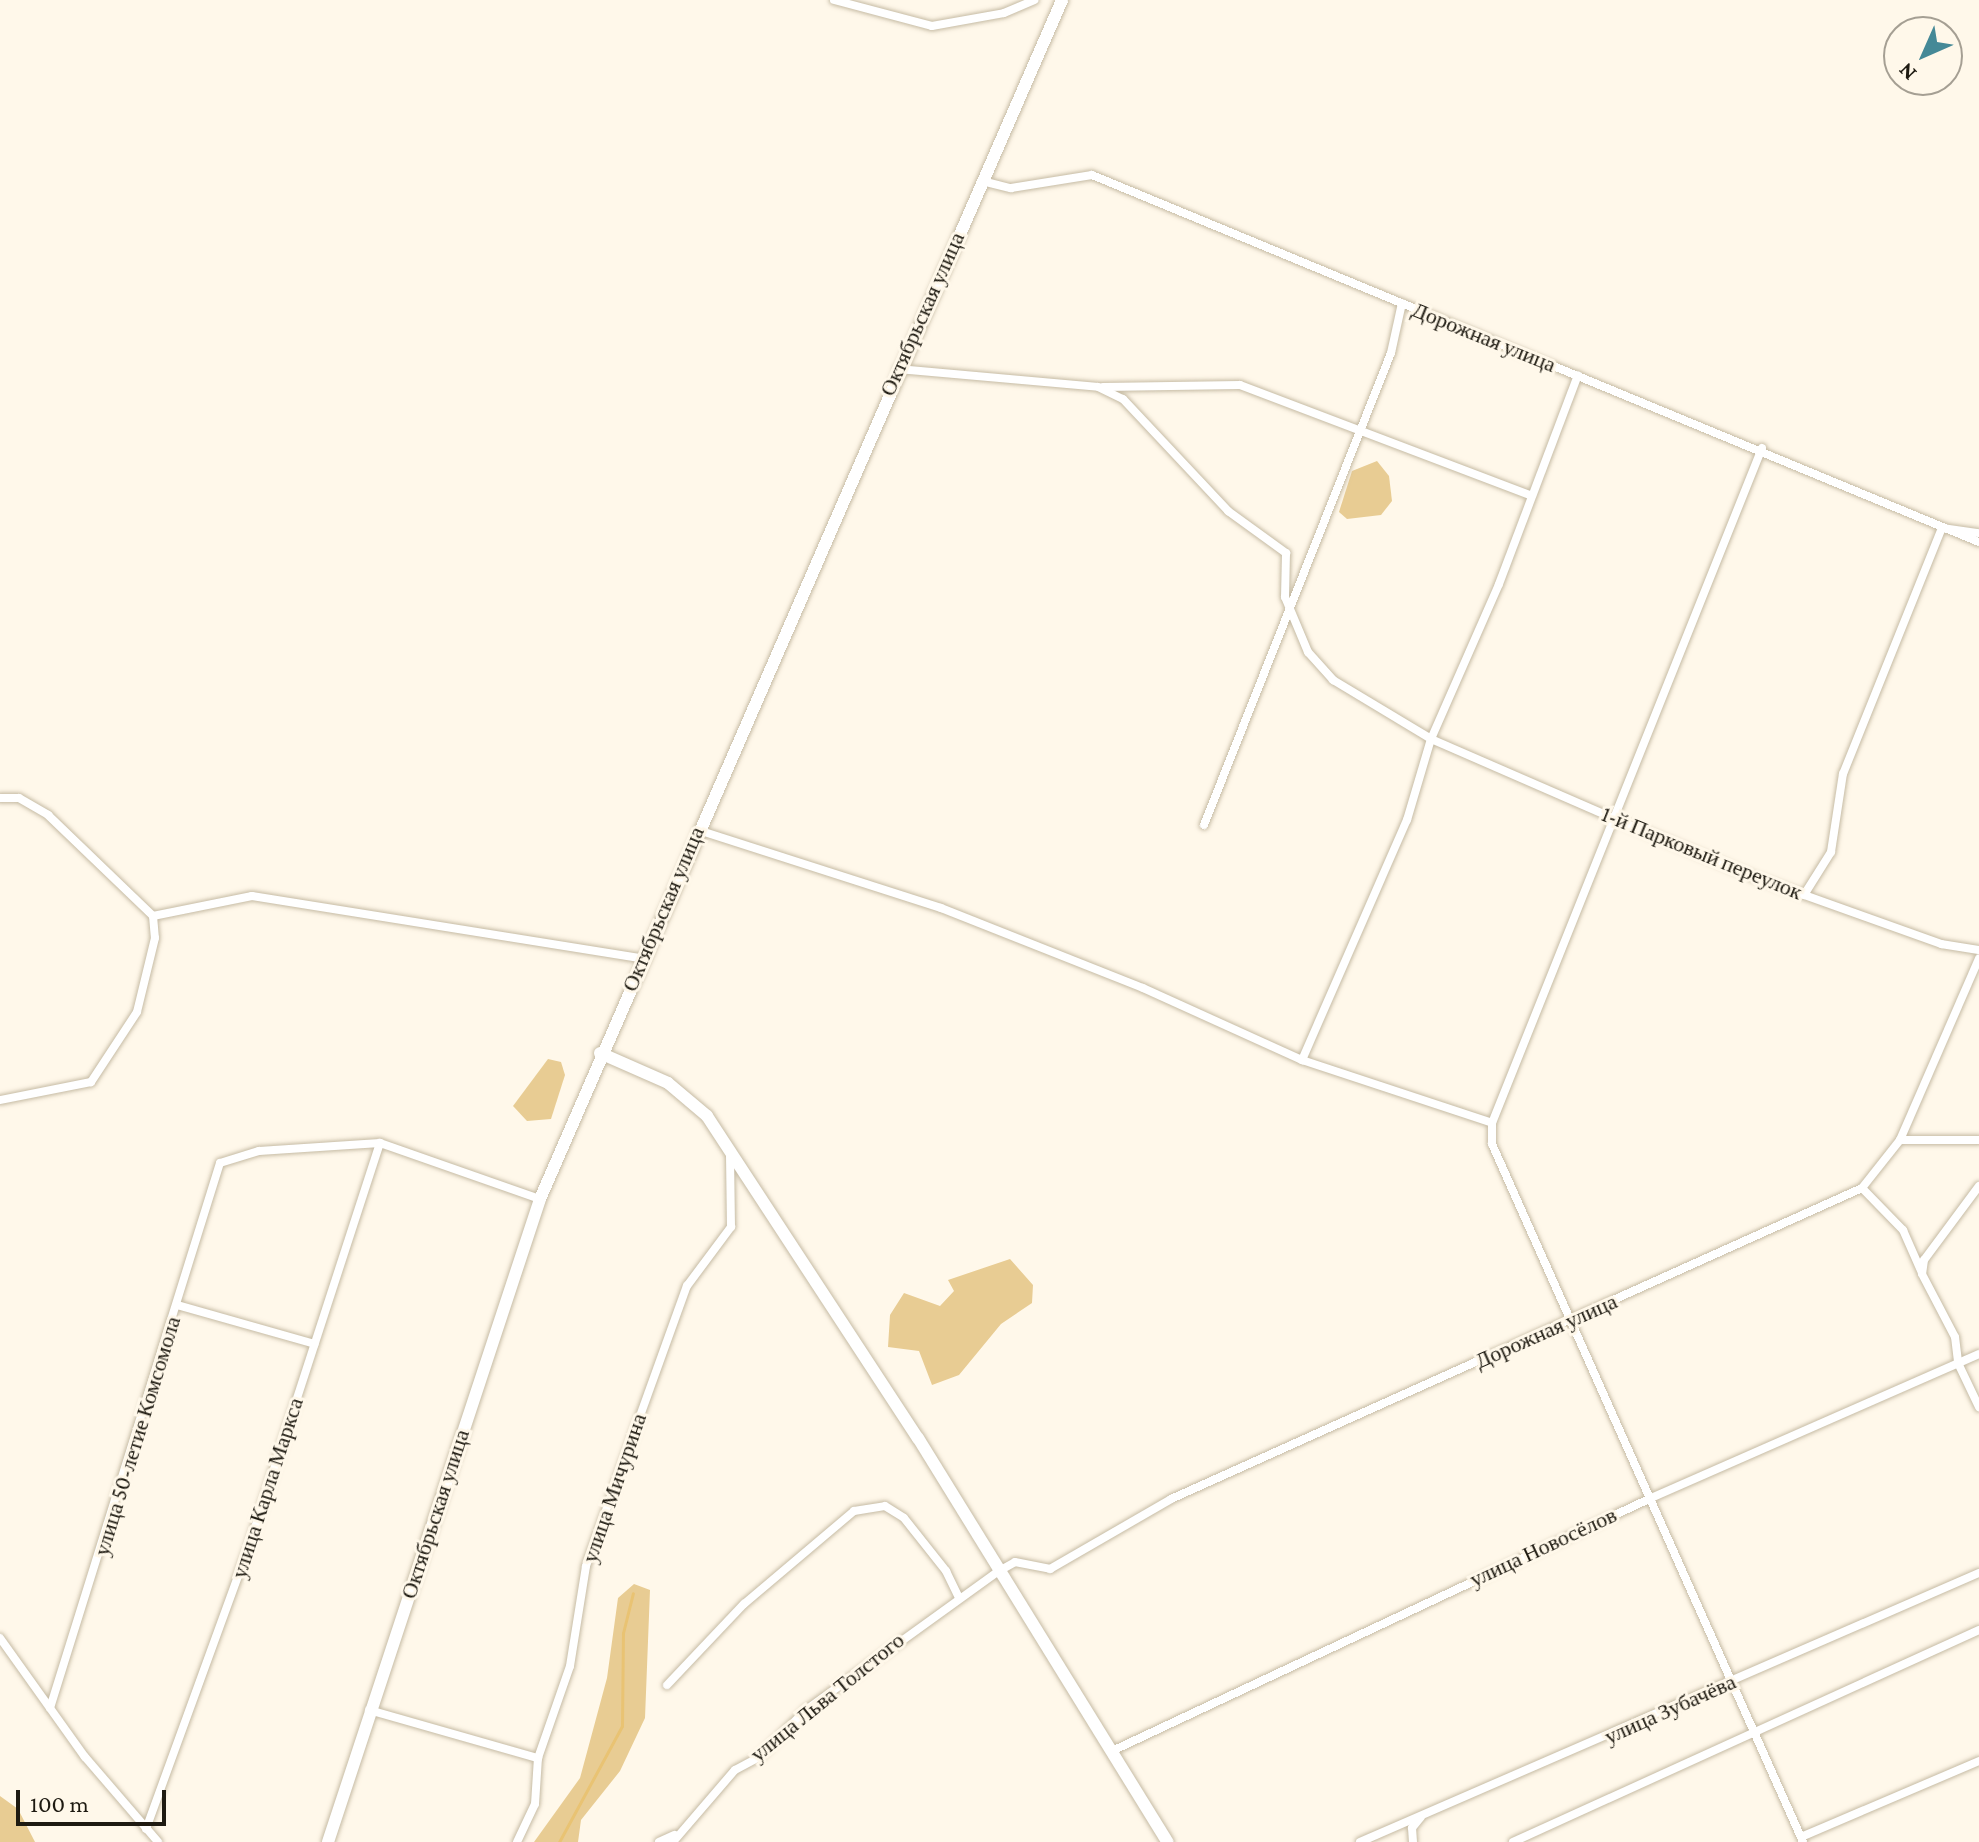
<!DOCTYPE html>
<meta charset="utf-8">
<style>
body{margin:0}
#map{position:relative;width:1979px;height:1842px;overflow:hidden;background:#fff8ea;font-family:"Crimson Pro",serif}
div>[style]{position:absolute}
.green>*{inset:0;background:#e8cc93}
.stream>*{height:3px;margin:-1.5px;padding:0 1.5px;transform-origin:1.5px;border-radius:1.5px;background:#e9c373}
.roads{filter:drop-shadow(0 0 2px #c6bba4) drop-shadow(0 0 2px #c6bba4)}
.street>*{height:8px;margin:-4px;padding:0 4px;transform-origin:4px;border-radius:4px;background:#fff}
.secondary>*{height:12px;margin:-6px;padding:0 6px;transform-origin:6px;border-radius:6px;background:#fff}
span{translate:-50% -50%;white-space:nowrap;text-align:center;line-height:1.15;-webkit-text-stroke:6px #fff8ea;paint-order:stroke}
.street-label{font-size:22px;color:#1e1a11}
.north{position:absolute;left:1883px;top:16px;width:80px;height:80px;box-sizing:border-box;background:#fff8ea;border:2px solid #a59f93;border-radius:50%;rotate:225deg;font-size:22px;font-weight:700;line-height:32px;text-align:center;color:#1e1a11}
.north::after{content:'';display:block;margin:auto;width:28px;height:36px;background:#458997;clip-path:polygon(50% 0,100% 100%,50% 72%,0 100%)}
.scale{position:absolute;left:16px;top:1790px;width:150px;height:36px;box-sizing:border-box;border:4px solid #1e1a11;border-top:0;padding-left:10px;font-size:24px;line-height:28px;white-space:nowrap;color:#1e1a11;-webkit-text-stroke:6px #fff8ea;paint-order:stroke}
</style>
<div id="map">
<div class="green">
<div style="clip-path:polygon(1377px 461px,1389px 476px,1392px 501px,1381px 515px,1347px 519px,1339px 512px,1352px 471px)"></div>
<div style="clip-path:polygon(548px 1059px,561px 1062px,565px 1075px,551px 1119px,527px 1121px,513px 1106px)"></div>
<div style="clip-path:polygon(1010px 1259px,1033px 1285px,1032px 1303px,1001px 1324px,959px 1375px,932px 1385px,919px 1351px,888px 1347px,890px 1315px,904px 1293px,940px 1306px,954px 1291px,948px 1280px)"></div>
<div style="clip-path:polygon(634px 1584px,650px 1590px,645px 1718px,620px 1771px,581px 1820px,578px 1842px,534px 1842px,580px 1778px,607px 1678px,618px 1598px)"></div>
<div style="clip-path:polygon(0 1796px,18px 1809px,35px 1842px,0 1842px)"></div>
</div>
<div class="stream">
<div style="left:559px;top:1842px;width:132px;rotate:-61.5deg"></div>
<div style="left:622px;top:1726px;width:93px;rotate:-89.4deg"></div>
<div style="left:623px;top:1633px;width:41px;rotate:-76deg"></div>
</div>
<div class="roads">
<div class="street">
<div style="left:834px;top:0;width:101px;rotate:14.9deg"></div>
<div style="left:932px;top:26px;width:73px;rotate:-10.2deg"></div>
<div style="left:1004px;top:13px;width:33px;rotate:-23deg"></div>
<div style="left:982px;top:181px;width:30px;rotate:14deg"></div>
<div style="left:1011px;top:188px;width:82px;rotate:-9.1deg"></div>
<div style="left:1092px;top:175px;width:960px;rotate:22.48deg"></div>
<div style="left:898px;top:369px;width:201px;rotate:5.1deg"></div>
<div style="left:1098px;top:387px;width:28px;rotate:26deg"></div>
<div style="left:1123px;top:399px;width:154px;rotate:46.8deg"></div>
<div style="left:1228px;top:511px;width:72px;rotate:35.9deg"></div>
<div style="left:1286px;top:553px;width:44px;rotate:91.3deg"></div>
<div style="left:1285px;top:597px;width:60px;rotate:67.3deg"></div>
<div style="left:1308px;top:652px;width:38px;rotate:48deg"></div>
<div style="left:1333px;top:680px;width:114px;rotate:31deg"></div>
<div style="left:1431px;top:739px;width:201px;rotate:23.5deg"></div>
<div style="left:1615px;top:819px;width:151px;rotate:22.6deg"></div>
<div style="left:1754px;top:877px;width:199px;rotate:19.7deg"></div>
<div style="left:1941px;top:944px;width:38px;rotate:9deg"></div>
<div style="left:1103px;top:387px;width:137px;rotate:-0.8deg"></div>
<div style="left:1240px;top:385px;width:312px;rotate:20.8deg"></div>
<div style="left:1762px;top:448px;width:727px;rotate:111.8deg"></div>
<div style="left:1492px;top:1123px;width:21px;rotate:90deg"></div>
<div style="left:1492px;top:1144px;width:764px;rotate:65.98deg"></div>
<div style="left:0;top:798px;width:19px"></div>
<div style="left:19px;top:798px;width:34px;rotate:30deg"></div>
<div style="left:48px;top:815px;width:146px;rotate:43.9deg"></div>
<div style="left:153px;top:916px;width:22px;rotate:85deg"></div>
<div style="left:155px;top:938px;width:76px;rotate:103.7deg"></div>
<div style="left:137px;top:1012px;width:84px;rotate:123.3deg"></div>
<div style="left:91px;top:1082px;width:93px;rotate:168.8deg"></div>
<div style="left:1204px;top:825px;width:508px;rotate:-68.39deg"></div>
<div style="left:1391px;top:353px;width:51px;rotate:-77.6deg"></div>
<div style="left:698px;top:830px;width:255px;rotate:17.8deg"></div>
<div style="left:941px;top:908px;width:217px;rotate:21.6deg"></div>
<div style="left:1143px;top:988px;width:175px;rotate:24.4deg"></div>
<div style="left:1302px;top:1060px;width:200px;rotate:18.3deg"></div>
<div style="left:1804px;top:895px;width:51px;rotate:-57.9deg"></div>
<div style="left:1831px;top:852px;width:79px;rotate:-81.3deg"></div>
<div style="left:1843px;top:774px;width:265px;rotate:-68.1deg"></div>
<div style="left:1942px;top:528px;width:37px;rotate:8deg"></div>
<div style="left:153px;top:916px;width:101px;rotate:-11.4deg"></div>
<div style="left:252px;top:896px;width:394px;rotate:9.1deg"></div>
<div style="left:1302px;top:1060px;width:262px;rotate:-66.4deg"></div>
<div style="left:1407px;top:820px;width:84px;rotate:-73.5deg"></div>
<div style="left:1431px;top:739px;width:169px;rotate:-66.3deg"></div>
<div style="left:1499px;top:584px;width:223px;rotate:-69.3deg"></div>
<div style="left:1900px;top:1140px;width:79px"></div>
<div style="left:1979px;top:1186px;width:92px;rotate:126.6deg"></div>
<div style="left:1924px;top:1260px;width:14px;rotate:98deg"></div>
<div style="left:1922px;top:1274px;width:71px;rotate:62.4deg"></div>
<div style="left:1955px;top:1337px;width:26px;rotate:83deg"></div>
<div style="left:1958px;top:1363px;width:49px;rotate:64.5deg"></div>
<div style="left:1862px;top:1188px;width:59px;rotate:45.7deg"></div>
<div style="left:1903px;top:1230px;width:47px;rotate:66.2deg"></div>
<div style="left:177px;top:1305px;width:143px;rotate:15.8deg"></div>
<div style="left:0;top:1638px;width:146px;rotate:54.5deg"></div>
<div style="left:85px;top:1757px;width:112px;rotate:49.3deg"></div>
<div style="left:667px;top:1685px;width:112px;rotate:-46.5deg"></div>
<div style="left:744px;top:1604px;width:144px;rotate:-40.2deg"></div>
<div style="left:854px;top:1511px;width:31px;rotate:-9deg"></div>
<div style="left:885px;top:1506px;width:22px;rotate:32deg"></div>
<div style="left:904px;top:1518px;width:68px;rotate:51.6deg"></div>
<div style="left:946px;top:1571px;width:28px;rotate:64deg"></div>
<div style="left:50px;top:1708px;width:571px;rotate:-72.68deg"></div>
<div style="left:220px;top:1163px;width:41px;rotate:-17.1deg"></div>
<div style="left:259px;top:1151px;width:121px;rotate:-3.8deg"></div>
<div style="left:380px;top:1143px;width:170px;rotate:19.3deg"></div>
<div style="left:369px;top:1710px;width:176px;rotate:15.9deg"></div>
<div style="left:1112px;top:1751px;width:595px;rotate:-25.14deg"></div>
<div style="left:1651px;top:1498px;width:358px;rotate:-23.7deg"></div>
<div style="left:146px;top:1829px;width:301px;rotate:-70deg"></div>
<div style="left:249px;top:1546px;width:424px;rotate:-72deg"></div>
<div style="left:1801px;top:1837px;width:194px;rotate:-23.1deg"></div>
<div style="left:517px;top:1842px;width:42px;rotate:-64.7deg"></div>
<div style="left:535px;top:1804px;width:46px;rotate:-86.3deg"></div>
<div style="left:538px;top:1758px;width:97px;rotate:-70.8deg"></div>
<div style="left:570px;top:1666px;width:101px;rotate:-80.9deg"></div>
<div style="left:586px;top:1566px;width:298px;rotate:-70.2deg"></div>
<div style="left:687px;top:1286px;width:74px;rotate:-53.3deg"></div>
<div style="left:731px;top:1227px;width:71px;rotate:-90.8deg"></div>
<div style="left:659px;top:1842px;width:17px;rotate:-25deg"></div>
<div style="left:673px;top:1842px;width:95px;rotate:-49.3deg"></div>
<div style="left:735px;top:1770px;width:27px;rotate:-28deg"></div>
<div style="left:759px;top:1757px;width:66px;rotate:-45deg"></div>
<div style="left:806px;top:1710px;width:238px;rotate:-35.8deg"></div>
<div style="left:999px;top:1571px;width:18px;rotate:-29deg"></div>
<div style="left:1015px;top:1562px;width:36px;rotate:11deg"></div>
<div style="left:1050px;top:1569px;width:140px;rotate:-30deg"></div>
<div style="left:1171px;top:1499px;width:758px;rotate:-24.23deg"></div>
<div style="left:1862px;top:1188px;width:61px;rotate:-51.6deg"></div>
<div style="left:1900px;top:1140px;width:198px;rotate:-66.5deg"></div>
<div style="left:1360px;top:1842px;width:675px;rotate:-23.49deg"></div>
<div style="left:1413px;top:1842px;width:14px;rotate:-94deg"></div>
<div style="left:1412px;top:1828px;width:14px;rotate:-51deg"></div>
<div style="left:1513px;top:1842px;width:512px;rotate:-24.46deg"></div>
</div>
<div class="secondary">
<div style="left:600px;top:1053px;width:74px;rotate:23.8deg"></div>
<div style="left:668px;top:1083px;width:51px;rotate:40.2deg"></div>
<div style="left:707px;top:1116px;width:385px;rotate:56.8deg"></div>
<div style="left:918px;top:1438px;width:475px;rotate:58.3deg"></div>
<div style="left:328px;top:1842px;width:677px;rotate:-71.75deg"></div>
<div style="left:540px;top:1199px;width:1308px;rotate:-66.47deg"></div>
</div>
</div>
<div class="street-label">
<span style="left:922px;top:314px;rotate:-66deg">Октябрьская улица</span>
<span style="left:1484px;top:337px;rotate:22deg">Дорожная улица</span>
<span style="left:1702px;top:853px;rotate:22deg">1-й Парковый переулок</span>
<span style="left:663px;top:909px;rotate:-67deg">Октябрьская улица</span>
<span style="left:1546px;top:1331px;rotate:-24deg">Дорожная улица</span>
<span style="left:137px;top:1436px;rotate:-73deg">улица 50-летие Комсомола</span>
<span style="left:267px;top:1488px;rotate:-72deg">улица Карла Маркса</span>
<span style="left:614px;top:1488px;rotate:-71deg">улица Мичурина</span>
<span style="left:435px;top:1514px;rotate:-72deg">Октябрьская улица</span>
<span style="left:1543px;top:1547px;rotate:-25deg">улица Новосёлов</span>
<span style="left:827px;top:1697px;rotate:-39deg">улица Льва Толстого</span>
<span style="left:1670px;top:1709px;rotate:-24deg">улица Зубачёва</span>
</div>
<div class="north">N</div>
<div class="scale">100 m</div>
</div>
